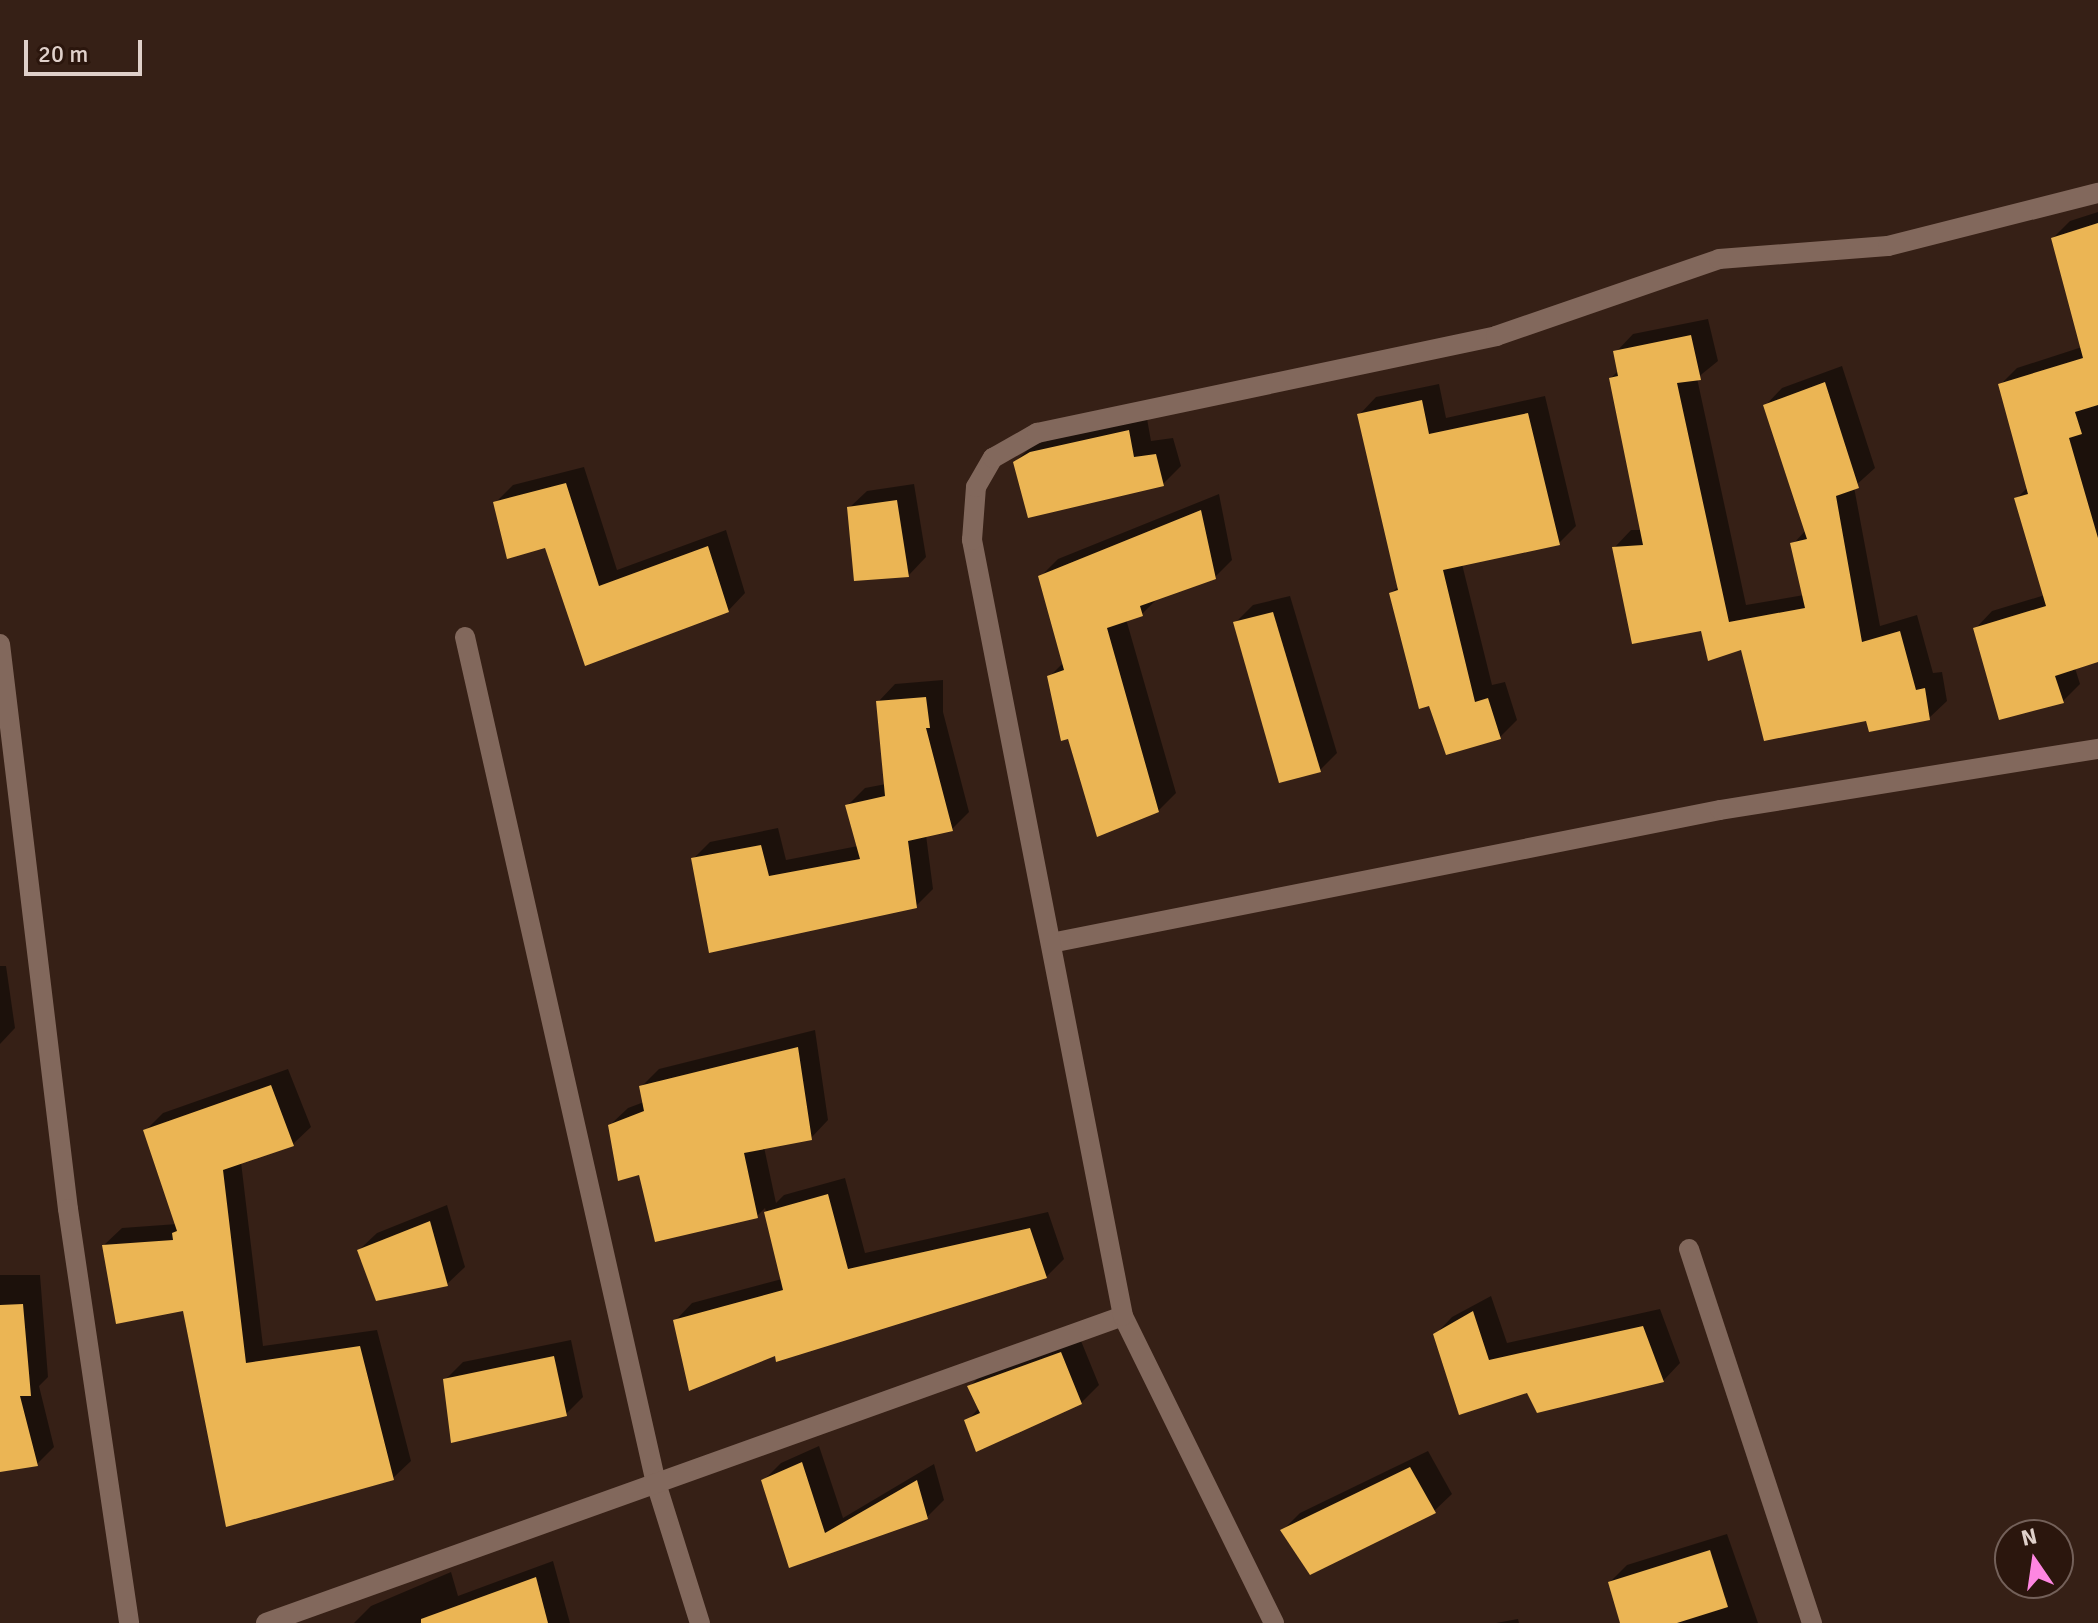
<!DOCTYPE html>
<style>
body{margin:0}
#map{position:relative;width:2098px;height:1623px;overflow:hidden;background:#362016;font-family:Signika,sans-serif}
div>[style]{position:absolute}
.shadow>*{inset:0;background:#0007}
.building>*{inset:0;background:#ebb554}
.minor>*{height:20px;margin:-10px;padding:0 10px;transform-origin:10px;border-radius:10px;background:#82685c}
span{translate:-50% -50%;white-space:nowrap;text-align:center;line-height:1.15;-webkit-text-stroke:8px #2b160d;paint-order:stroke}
.north{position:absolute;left:1994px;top:1519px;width:80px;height:80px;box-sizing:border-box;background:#2b160d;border:2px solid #736059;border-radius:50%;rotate:347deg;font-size:22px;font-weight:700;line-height:32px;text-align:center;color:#dfd0ca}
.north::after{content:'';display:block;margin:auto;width:28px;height:36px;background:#fe86e1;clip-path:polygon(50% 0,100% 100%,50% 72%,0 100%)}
.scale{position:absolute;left:24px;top:40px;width:118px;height:36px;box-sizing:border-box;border:4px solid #dfd0ca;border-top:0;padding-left:10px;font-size:24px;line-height:28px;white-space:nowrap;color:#dfd0ca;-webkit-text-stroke:6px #2b160d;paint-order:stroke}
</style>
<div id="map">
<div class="shadow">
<div style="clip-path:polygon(2098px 212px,2098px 660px,2075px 668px,2080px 684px,2063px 701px,1975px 629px,1992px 611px,2045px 595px,2017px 498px,2028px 487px,2000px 385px,2017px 368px,2082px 347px,2053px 238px,2070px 221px)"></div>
<div style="clip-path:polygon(1708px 319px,1718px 361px,1697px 378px,1746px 605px,1804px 595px,1793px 544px,1806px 530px,1765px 406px,1782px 388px,1842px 366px,1875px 468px,1854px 487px,1880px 626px,1917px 615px,1933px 673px,1942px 672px,1947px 701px,1929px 718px,1868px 719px,1702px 629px,1614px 548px,1631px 530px,1642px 530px,1611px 378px,1619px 370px,1616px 352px,1633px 334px)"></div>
<div style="clip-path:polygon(1439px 384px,1446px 418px,1545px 396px,1576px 526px,1559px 543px,1462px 564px,1492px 685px,1505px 682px,1517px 720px,1500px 737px,1391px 593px,1399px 586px,1359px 415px,1376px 397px)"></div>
<div style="clip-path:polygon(1146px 413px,1151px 441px,1173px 438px,1181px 466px,1163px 484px,1015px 462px,1033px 445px)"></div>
<div style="clip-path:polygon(584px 467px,617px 570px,726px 530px,745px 593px,728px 611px,586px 664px,546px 545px,495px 503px,513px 485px)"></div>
<div style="clip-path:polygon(914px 484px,926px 557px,909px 575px,849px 508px,867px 491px)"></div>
<div style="clip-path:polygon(1219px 494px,1232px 560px,1215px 577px,1159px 597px,1142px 614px,1126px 619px,1176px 793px,1158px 811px,1049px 677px,1064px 662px,1041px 576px,1058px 559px)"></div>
<div style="clip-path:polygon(1290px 596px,1337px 753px,1320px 770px,1236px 622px,1253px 605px)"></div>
<div style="clip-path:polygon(943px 680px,943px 712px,969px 812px,952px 829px,926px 835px,933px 889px,916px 906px,711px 951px,693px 859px,710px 842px,778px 828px,786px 860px,858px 846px,847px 806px,865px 788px,886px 784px,878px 702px,895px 684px)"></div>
<div style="clip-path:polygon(0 966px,6px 966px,15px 1028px,0 1044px)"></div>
<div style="clip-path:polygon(815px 1030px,828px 1120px,811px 1138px,764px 1147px,776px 1203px,784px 1195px,845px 1178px,865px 1253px,1048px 1212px,1064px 1259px,1046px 1277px,776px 1353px,675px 1321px,692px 1303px,782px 1279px,765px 1208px,757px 1216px,641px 1173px,610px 1125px,628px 1108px,644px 1102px,641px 1087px,659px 1069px)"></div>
<div style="clip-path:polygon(288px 1069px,311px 1127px,293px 1144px,241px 1162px,263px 1346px,377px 1330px,411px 1461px,393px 1478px,228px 1524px,185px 1309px,104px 1245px,122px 1228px,177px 1224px,145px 1131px,163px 1113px)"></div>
<div style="clip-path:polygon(447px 1205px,465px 1267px,447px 1284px,359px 1250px,377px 1233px)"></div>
<div style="clip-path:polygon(0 1275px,40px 1275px,48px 1377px,39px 1386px,54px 1447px,37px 1464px,0 1470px)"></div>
<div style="clip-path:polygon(1491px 1296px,1507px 1343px,1660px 1309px,1680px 1363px,1663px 1381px,1528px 1391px,1435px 1335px,1452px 1317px)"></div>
<div style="clip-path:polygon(1079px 1336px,1099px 1385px,1081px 1403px,967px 1421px,979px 1408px,970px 1386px,987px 1369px)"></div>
<div style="clip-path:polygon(571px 1340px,583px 1397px,566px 1414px,445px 1380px,463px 1362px)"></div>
<div style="clip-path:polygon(819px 1446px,843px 1518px,934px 1464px,944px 1500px,927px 1517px,790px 1566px,763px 1481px,781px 1463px)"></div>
<div style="clip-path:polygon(1428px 1451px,1452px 1494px,1434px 1511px,1283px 1530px,1300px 1513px)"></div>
<div style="clip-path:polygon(1727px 1534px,1758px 1623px,1623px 1623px,1610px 1582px,1627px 1565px)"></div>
<div style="clip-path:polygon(553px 1561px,570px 1623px,354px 1623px,371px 1606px,451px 1572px,458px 1596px)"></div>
<div style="clip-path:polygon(1518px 1619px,1519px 1623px,1496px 1623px)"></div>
</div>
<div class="building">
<div style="clip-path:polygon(2098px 223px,2098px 405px,2075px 412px,2082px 434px,2069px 438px,2098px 538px,2098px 662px,2055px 676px,2064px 703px,1999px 720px,1973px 628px,2046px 606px,2014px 498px,2028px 494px,1998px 384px,2083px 358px,2051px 238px)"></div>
<div style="clip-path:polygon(1691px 335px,1701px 380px,1677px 383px,1729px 622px,1805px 608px,1790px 543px,1807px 539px,1763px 405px,1825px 382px,1859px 488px,1836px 496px,1862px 642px,1900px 631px,1916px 690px,1925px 688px,1930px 720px,1869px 732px,1866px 721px,1764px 741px,1741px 650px,1708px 661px,1701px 631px,1632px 644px,1612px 547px,1643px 545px,1609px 378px,1618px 376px,1613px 351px)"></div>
<div style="clip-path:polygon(1422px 400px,1429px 434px,1528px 413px,1560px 545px,1443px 570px,1475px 702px,1488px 698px,1501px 739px,1446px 755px,1429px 706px,1419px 709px,1389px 593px,1398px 590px,1357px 414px)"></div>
<div style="clip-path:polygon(1129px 430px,1134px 457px,1156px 454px,1164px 486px,1028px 518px,1013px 462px,1030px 452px)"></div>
<div style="clip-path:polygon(566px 483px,599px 586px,708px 546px,729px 612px,585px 666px,545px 548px,507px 559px,493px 502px)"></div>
<div style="clip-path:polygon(897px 500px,909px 577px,854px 581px,847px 507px)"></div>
<div style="clip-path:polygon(1201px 510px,1216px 579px,1140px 606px,1143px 616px,1107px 628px,1159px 812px,1097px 837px,1068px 739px,1061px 741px,1047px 676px,1064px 670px,1038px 576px)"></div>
<div style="clip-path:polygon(1273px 612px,1321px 772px,1279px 783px,1233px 622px)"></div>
<div style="clip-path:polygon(926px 697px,930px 728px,926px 728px,953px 831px,908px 841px,917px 908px,709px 953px,691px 858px,761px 845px,769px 876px,860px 859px,845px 805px,885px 796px,876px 701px)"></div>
<div style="clip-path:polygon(798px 1047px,812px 1140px,744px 1153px,758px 1218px,655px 1242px,639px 1175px,618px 1181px,608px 1125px,644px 1111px,639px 1086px)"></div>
<div style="clip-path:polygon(271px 1085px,294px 1146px,223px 1170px,246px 1363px,360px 1346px,394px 1480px,226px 1527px,183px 1311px,116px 1324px,102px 1245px,173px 1240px,172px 1233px,177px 1231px,143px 1130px)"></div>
<div style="clip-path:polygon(828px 1194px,848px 1269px,1030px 1228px,1047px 1278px,776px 1362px,775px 1356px,689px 1391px,673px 1320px,783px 1290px,764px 1212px)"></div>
<div style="clip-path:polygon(430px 1221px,448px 1286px,376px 1301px,357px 1250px)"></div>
<div style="clip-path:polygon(23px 1304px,31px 1396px,20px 1396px,38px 1466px,0 1472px,0 1305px)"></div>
<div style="clip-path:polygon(1473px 1311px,1489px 1360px,1643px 1326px,1664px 1382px,1537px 1413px,1527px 1393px,1459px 1415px,1433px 1334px)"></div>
<div style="clip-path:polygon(1061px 1352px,1082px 1404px,976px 1452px,964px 1420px,980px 1413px,967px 1386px)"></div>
<div style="clip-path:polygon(554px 1356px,567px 1416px,451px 1443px,443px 1379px)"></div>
<div style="clip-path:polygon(802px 1462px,825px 1533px,917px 1480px,928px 1519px,789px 1568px,761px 1480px)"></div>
<div style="clip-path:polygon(1410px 1467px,1436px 1513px,1310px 1575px,1280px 1530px)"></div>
<div style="clip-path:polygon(1710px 1550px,1728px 1607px,1677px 1623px,1620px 1623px,1608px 1582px)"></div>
<div style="clip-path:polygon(536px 1577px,548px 1623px,421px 1623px,421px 1619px)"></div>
</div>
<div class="minor">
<div style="left:465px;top:637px;width:867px;rotate:77.28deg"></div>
<div style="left:656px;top:1483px;width:147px;rotate:72.6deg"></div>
<div style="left:0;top:644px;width:569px;rotate:83.14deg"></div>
<div style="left:68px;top:1209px;width:418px;rotate:81.6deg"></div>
<div style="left:1051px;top:943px;width:682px;rotate:-11.24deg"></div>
<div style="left:1720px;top:810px;width:383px;rotate:-9.2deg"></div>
<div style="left:1689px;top:1249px;width:394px;rotate:71.8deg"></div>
<div style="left:266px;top:1623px;width:910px;rotate:-19.71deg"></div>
<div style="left:1274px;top:1623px;width:342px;rotate:-116.2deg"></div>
<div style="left:1123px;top:1316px;width:791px;rotate:-101.01deg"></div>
<div style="left:972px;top:540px;width:53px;rotate:-85.7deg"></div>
<div style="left:976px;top:487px;width:34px;rotate:-60deg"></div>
<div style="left:993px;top:458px;width:51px;rotate:-29.6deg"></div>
<div style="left:1037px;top:433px;width:469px;rotate:-11.9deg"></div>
<div style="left:1496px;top:336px;width:236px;rotate:-19deg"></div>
<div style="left:1719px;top:259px;width:169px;rotate:-4.4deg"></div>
<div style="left:1888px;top:246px;width:217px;rotate:-14.2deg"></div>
</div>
<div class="north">N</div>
<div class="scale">20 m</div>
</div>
